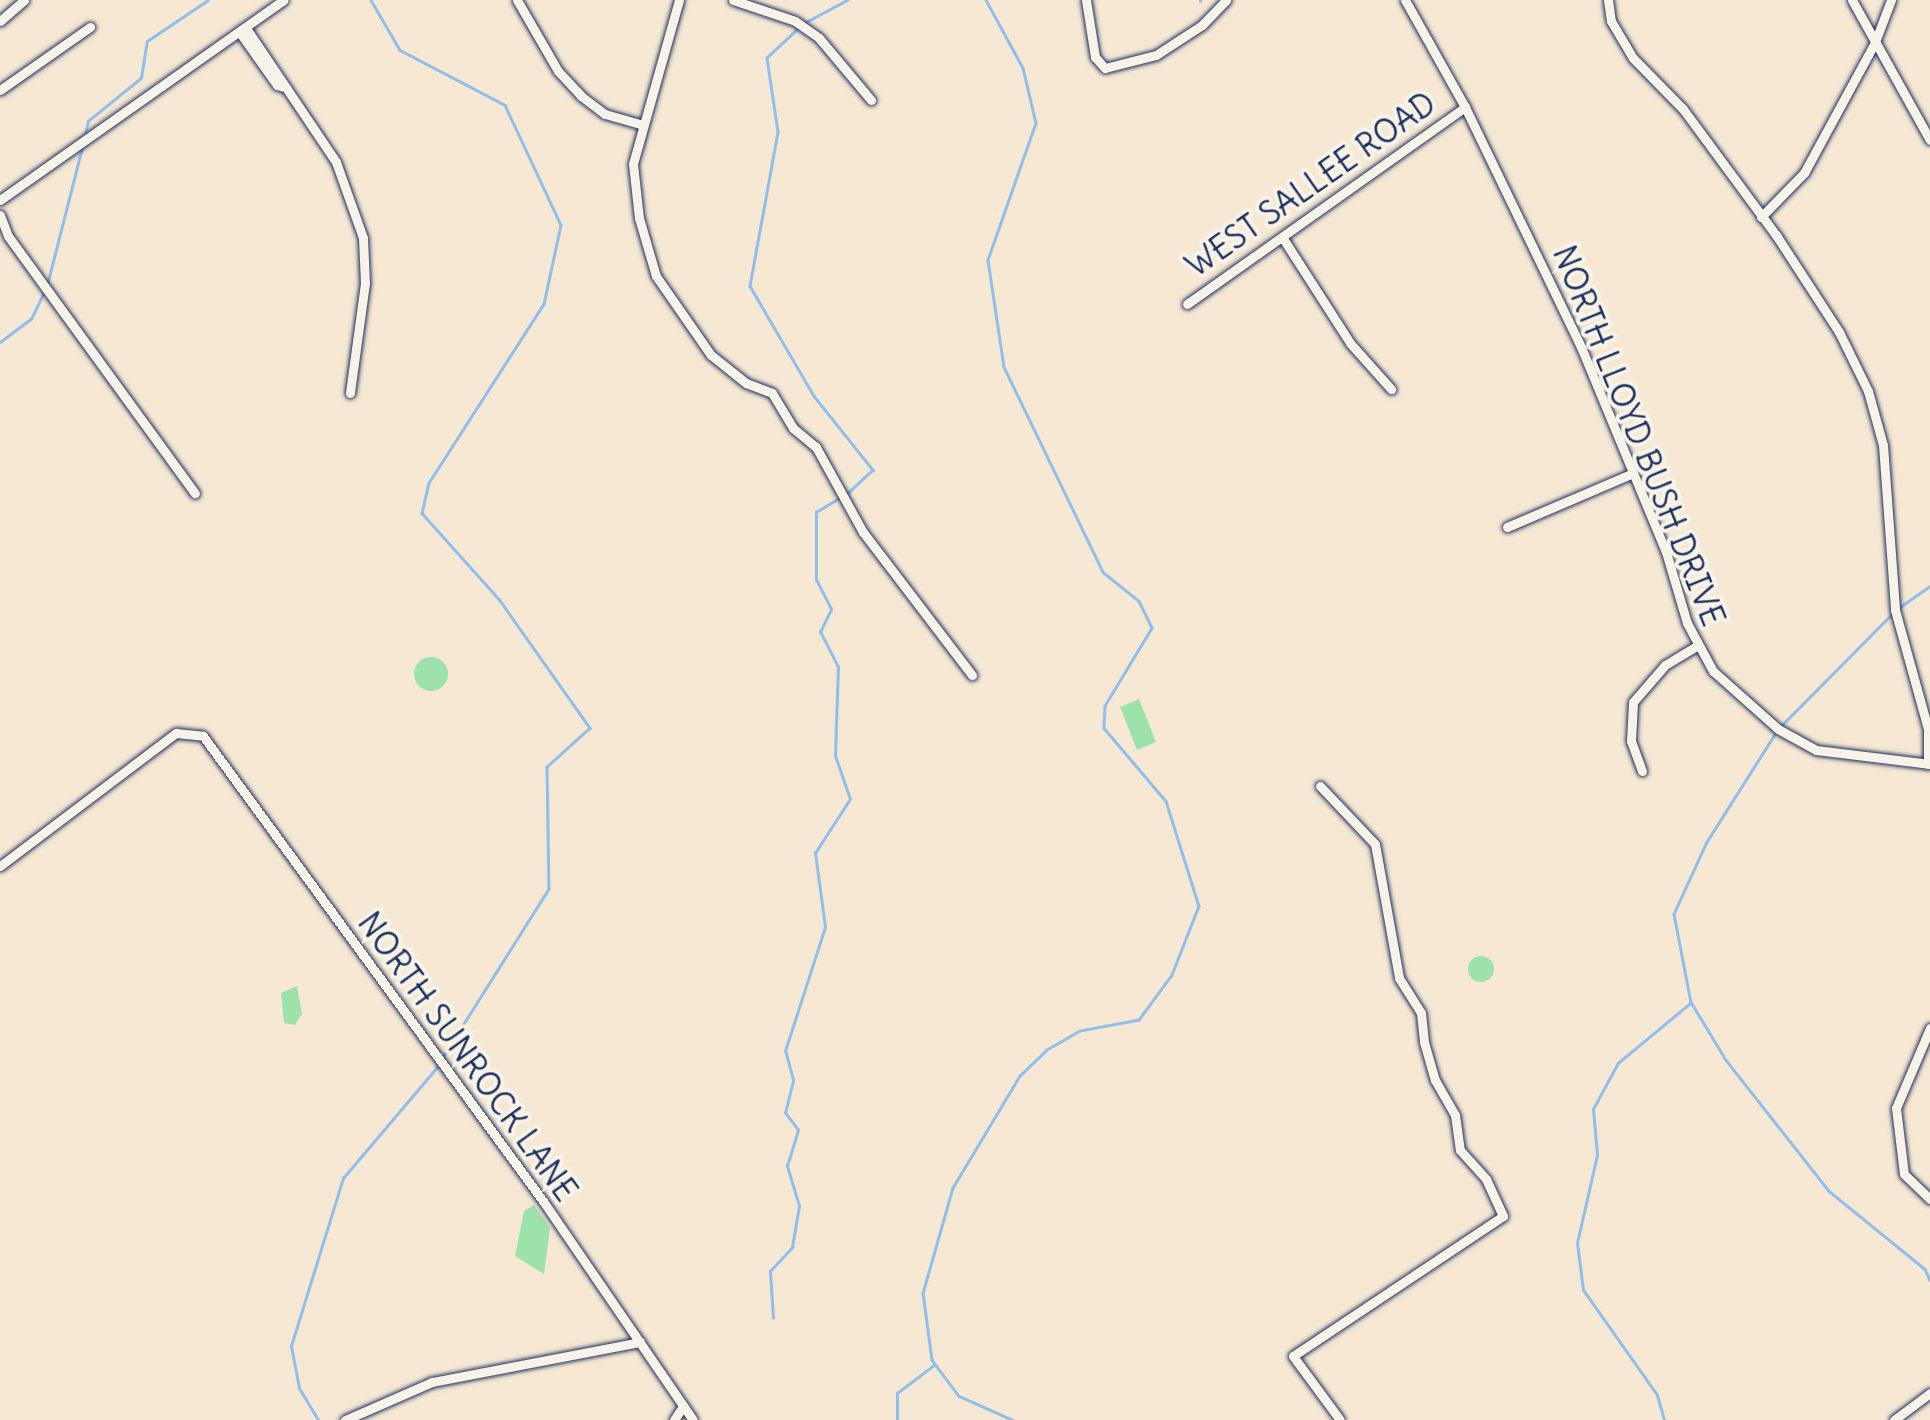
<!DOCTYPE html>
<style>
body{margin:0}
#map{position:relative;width:1930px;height:1420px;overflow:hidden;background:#f6e8d3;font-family:Delius,sans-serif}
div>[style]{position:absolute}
.green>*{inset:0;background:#9de1ad}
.round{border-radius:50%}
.stream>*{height:2.5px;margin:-1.25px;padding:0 1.25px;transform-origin:1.25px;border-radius:1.25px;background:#91bfeb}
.roads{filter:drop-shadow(0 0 2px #1b2f5e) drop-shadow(0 0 2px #1b2f5e)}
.minor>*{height:9px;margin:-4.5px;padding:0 4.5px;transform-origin:4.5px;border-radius:4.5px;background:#f7f3e8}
span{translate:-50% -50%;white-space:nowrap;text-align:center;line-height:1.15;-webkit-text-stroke:8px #f7f3e8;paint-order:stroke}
.street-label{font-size:32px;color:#1b2f5e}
</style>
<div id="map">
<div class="green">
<div class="round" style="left:414px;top:657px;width:34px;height:34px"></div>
<div style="clip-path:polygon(1139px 699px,1156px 742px,1137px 750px,1120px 707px)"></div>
<div class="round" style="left:1468px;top:956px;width:26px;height:26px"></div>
<div style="clip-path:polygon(297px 986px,302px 1014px,295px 1025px,284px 1023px,281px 993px)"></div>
<div style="clip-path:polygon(534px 1205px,550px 1228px,544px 1274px,515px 1256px,524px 1211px)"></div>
</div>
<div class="stream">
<div style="left:371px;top:0;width:58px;rotate:59.9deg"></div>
<div style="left:400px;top:50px;width:119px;rotate:27.6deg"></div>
<div style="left:505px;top:105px;width:132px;rotate:65deg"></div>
<div style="left:561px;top:225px;width:81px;rotate:102.1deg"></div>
<div style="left:544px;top:304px;width:213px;rotate:122.7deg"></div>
<div style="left:429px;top:483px;width:31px;rotate:103deg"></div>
<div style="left:422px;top:513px;width:115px;rotate:48.2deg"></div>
<div style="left:499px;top:599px;width:158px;rotate:54.8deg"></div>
<div style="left:590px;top:728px;width:58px;rotate:137.8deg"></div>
<div style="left:547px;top:767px;width:122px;rotate:89.1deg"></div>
<div style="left:549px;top:889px;width:201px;rotate:122.2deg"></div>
<div style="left:986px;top:0;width:77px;rotate:61.4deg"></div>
<div style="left:1023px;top:68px;width:57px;rotate:76.7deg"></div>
<div style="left:1036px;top:123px;width:145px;rotate:109.3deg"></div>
<div style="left:988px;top:260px;width:108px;rotate:81.5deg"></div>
<div style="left:1004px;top:367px;width:228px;rotate:64.2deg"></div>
<div style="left:1103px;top:572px;width:46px;rotate:38.9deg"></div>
<div style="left:1139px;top:601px;width:30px;rotate:64deg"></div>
<div style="left:1152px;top:628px;width:91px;rotate:121.1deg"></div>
<div style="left:1105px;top:706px;width:22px;rotate:93deg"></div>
<div style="left:1104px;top:728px;width:96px;rotate:49.7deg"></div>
<div style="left:1166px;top:801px;width:110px;rotate:72.6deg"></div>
<div style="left:1199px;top:906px;width:74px;rotate:111.4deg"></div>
<div style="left:1172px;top:975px;width:56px;rotate:126.3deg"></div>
<div style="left:1139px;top:1020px;width:60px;rotate:169.4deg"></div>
<div style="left:1080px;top:1031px;width:39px;rotate:150deg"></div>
<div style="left:1046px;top:1051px;width:36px;rotate:136deg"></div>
<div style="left:1020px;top:1076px;width:131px;rotate:120.9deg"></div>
<div style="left:953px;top:1188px;width:109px;rotate:105.9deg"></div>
<div style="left:923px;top:1293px;width:68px;rotate:82.3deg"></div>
<div style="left:932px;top:1360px;width:45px;rotate:53.1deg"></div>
<div style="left:959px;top:1396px;width:59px;rotate:24deg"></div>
<div style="left:1200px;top:1px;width:1px;rotate:-90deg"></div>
<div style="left:806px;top:22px;width:47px;rotate:-28.2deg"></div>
<div style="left:800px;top:27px;width:45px;rotate:136.8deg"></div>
<div style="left:767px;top:58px;width:75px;rotate:81.5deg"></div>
<div style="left:778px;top:132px;width:157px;rotate:100.3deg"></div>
<div style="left:750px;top:286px;width:127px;rotate:59.8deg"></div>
<div style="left:814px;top:396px;width:95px;rotate:51.4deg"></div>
<div style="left:873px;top:470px;width:37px;rotate:137deg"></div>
<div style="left:85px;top:135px;width:14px;rotate:-78deg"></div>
<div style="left:88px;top:121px;width:68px;rotate:-39.1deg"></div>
<div style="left:141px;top:78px;width:37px;rotate:-81deg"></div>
<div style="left:147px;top:41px;width:73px;rotate:-33.9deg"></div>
<div style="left:47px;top:285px;width:141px;rotate:-75.7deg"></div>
<div style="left:0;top:342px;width:39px;rotate:-37deg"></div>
<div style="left:31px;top:319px;width:30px;rotate:-64deg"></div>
<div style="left:1897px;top:609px;width:40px;rotate:-34.9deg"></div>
<div style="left:1781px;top:726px;width:156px;rotate:-45.3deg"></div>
<div style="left:1776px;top:733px;width:129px;rotate:122.3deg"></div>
<div style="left:1707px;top:842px;width:79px;rotate:114.6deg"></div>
<div style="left:1674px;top:914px;width:90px;rotate:79.1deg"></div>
<div style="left:1691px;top:1002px;width:68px;rotate:58.9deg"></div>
<div style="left:1726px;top:1060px;width:167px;rotate:51.8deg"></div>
<div style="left:1829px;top:1191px;width:124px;rotate:39.1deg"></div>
<div style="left:1925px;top:1269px;width:12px;rotate:66deg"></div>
<div style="left:773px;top:1318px;width:47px;rotate:-93.7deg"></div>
<div style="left:770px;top:1271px;width:33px;rotate:-47deg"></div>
<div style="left:792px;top:1247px;width:42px;rotate:-80.3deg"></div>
<div style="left:799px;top:1206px;width:42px;rotate:-106.7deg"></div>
<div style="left:787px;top:1166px;width:38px;rotate:-73deg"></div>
<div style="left:798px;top:1130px;width:21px;rotate:-127deg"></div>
<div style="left:785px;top:1113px;width:34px;rotate:-76deg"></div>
<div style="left:793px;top:1080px;width:30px;rotate:-105deg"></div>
<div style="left:785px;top:1051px;width:130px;rotate:-72.1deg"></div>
<div style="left:825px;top:927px;width:75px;rotate:-97.7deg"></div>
<div style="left:815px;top:853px;width:64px;rotate:-57.1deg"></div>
<div style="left:850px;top:799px;width:46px;rotate:-109.2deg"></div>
<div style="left:835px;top:756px;width:89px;rotate:-88.1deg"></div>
<div style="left:838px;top:667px;width:39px;rotate:-117deg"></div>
<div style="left:820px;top:632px;width:25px;rotate:-64deg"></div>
<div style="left:831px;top:609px;width:33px;rotate:-117deg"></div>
<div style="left:816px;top:580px;width:68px;rotate:-90deg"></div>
<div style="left:816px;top:512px;width:27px;rotate:-31deg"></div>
<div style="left:318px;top:1420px;width:37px;rotate:-121deg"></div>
<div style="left:299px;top:1388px;width:43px;rotate:-100.8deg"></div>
<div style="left:291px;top:1346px;width:176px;rotate:-72.8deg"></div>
<div style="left:343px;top:1178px;width:147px;rotate:-49.7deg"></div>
<div style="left:897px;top:1420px;width:27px;rotate:-90deg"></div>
<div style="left:897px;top:1393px;width:46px;rotate:-37.1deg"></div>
<div style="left:1664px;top:1420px;width:26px;rotate:-106deg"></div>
<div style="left:1657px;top:1395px;width:128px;rotate:-125.2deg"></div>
<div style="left:1583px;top:1290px;width:47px;rotate:-97.3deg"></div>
<div style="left:1577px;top:1243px;width:90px;rotate:-77.2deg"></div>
<div style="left:1597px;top:1155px;width:46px;rotate:-95deg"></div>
<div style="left:1593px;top:1109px;width:52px;rotate:-61.5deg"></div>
<div style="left:1618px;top:1063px;width:92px;rotate:-39.7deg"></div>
</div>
<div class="roads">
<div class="minor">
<div style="left:517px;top:0;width:82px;rotate:60deg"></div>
<div style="left:558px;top:71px;width:34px;rotate:47deg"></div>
<div style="left:581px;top:96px;width:30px;rotate:37deg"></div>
<div style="left:605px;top:114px;width:40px;rotate:16deg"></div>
<div style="left:679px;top:0;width:170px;rotate:105.7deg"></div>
<div style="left:633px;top:164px;width:54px;rotate:83.7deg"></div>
<div style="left:639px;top:218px;width:60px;rotate:73.7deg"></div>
<div style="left:656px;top:276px;width:96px;rotate:55.2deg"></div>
<div style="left:711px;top:355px;width:45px;rotate:38.7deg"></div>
<div style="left:746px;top:383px;width:28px;rotate:21deg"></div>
<div style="left:772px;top:393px;width:41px;rotate:59deg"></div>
<div style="left:793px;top:428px;width:30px;rotate:40deg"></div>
<div style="left:816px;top:447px;width:97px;rotate:61.1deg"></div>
<div style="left:863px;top:532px;width:180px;rotate:52.7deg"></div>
<div style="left:733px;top:0;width:65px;rotate:18.7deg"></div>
<div style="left:795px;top:21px;width:29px;rotate:35deg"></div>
<div style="left:819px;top:38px;width:81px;rotate:50deg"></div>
<div style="left:1086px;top:0;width:58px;rotate:81deg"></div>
<div style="left:1095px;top:57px;width:15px;rotate:48deg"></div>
<div style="left:1105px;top:68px;width:53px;rotate:-14.3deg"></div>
<div style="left:1156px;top:55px;width:55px;rotate:-33.1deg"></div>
<div style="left:1202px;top:25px;width:35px;rotate:-46deg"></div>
<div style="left:1405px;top:0;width:123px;rotate:60.7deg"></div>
<div style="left:1465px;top:107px;width:267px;rotate:64.2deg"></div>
<div style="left:1581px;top:347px;width:222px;rotate:67.5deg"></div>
<div style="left:1666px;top:552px;width:74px;rotate:73.5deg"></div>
<div style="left:1687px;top:623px;width:55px;rotate:61.6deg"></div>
<div style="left:1713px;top:671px;width:87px;rotate:41.7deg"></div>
<div style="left:1778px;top:729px;width:43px;rotate:28.9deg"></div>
<div style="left:1816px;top:750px;width:115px;rotate:7deg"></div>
<div style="left:1608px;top:0;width:21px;rotate:82deg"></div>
<div style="left:1611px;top:21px;width:43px;rotate:59.3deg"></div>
<div style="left:1633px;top:58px;width:71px;rotate:45.6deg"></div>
<div style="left:1683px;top:109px;width:157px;rotate:53.6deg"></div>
<div style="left:1776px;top:235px;width:116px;rotate:57deg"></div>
<div style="left:1839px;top:332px;width:66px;rotate:63.8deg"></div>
<div style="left:1868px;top:391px;width:56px;rotate:74.5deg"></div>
<div style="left:1883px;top:445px;width:165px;rotate:85.8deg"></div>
<div style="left:1895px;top:610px;width:123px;rotate:74.5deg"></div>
<div style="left:1928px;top:729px;width:35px;rotate:90deg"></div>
<div style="left:1852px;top:0;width:160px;rotate:60.9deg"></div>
<div style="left:0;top:21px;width:32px;rotate:-41deg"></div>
<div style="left:246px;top:28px;width:161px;rotate:56.1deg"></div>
<div style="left:336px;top:162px;width:81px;rotate:70.4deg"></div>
<div style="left:363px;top:238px;width:45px;rotate:87.5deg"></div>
<div style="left:365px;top:283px;width:111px;rotate:97.8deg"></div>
<div style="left:240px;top:33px;width:64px;rotate:54.6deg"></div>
<div style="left:277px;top:85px;width:10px;rotate:17deg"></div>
<div style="left:0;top:90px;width:110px;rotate:-35deg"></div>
<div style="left:0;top:200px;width:347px;rotate:-35.2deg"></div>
<div style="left:0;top:215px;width:22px;rotate:69deg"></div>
<div style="left:8px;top:236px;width:318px;rotate:54deg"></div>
<div style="left:1761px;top:217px;width:62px;rotate:-45.7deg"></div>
<div style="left:1804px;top:173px;width:149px;rotate:-61.5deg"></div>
<div style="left:1875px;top:42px;width:45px;rotate:-69.1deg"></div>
<div style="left:1284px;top:240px;width:122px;rotate:57.3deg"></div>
<div style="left:1350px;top:343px;width:62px;rotate:48.3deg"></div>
<div style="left:1187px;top:304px;width:341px;rotate:-35.3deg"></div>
<div style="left:1507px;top:527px;width:137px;rotate:-23.2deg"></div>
<div style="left:1642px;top:771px;width:32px;rotate:-110deg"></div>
<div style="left:1631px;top:741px;width:39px;rotate:-87deg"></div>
<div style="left:1633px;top:702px;width:49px;rotate:-49.1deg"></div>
<div style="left:1665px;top:665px;width:37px;rotate:-31deg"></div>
<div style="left:1320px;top:786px;width:80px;rotate:46.5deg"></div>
<div style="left:1375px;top:844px;width:136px;rotate:79.8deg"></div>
<div style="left:1399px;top:978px;width:41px;rotate:57.8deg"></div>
<div style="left:1421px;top:1013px;width:29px;rotate:84deg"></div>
<div style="left:1424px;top:1042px;width:40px;rotate:74deg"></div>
<div style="left:1435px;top:1080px;width:40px;rotate:60.3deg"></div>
<div style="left:1455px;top:1115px;width:35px;rotate:82deg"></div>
<div style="left:1460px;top:1150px;width:39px;rotate:48deg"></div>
<div style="left:1486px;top:1179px;width:41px;rotate:65.3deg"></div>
<div style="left:1503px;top:1216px;width:252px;rotate:146.3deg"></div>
<div style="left:1293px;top:1356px;width:79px;rotate:53.7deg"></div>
<div style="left:0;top:866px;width:221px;rotate:-37.1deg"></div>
<div style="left:176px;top:733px;width:27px;rotate:6deg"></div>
<div style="left:203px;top:736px;width:576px;rotate:53.83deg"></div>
<div style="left:543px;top:1201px;width:265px;rotate:55.6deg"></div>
<div style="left:1930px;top:1028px;width:87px;rotate:113deg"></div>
<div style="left:1896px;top:1108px;width:66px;rotate:83.1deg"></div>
<div style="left:1904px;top:1174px;width:36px;rotate:44deg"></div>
<div style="left:345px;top:1420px;width:95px;rotate:-23.6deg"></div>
<div style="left:432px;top:1382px;width:212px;rotate:-10.9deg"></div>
<div style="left:674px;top:1420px;width:17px;rotate:-57deg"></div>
<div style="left:1894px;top:1420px;width:45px;rotate:-36.9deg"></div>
</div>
</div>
<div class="street-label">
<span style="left:1311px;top:185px;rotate:-35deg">WEST SALLEE ROAD</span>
<span style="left:1638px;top:436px;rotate:68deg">NORTH LLOYD BUSH DRIVE</span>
<span style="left:467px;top:1057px;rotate:54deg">NORTH SUNROCK LANE</span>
</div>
</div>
